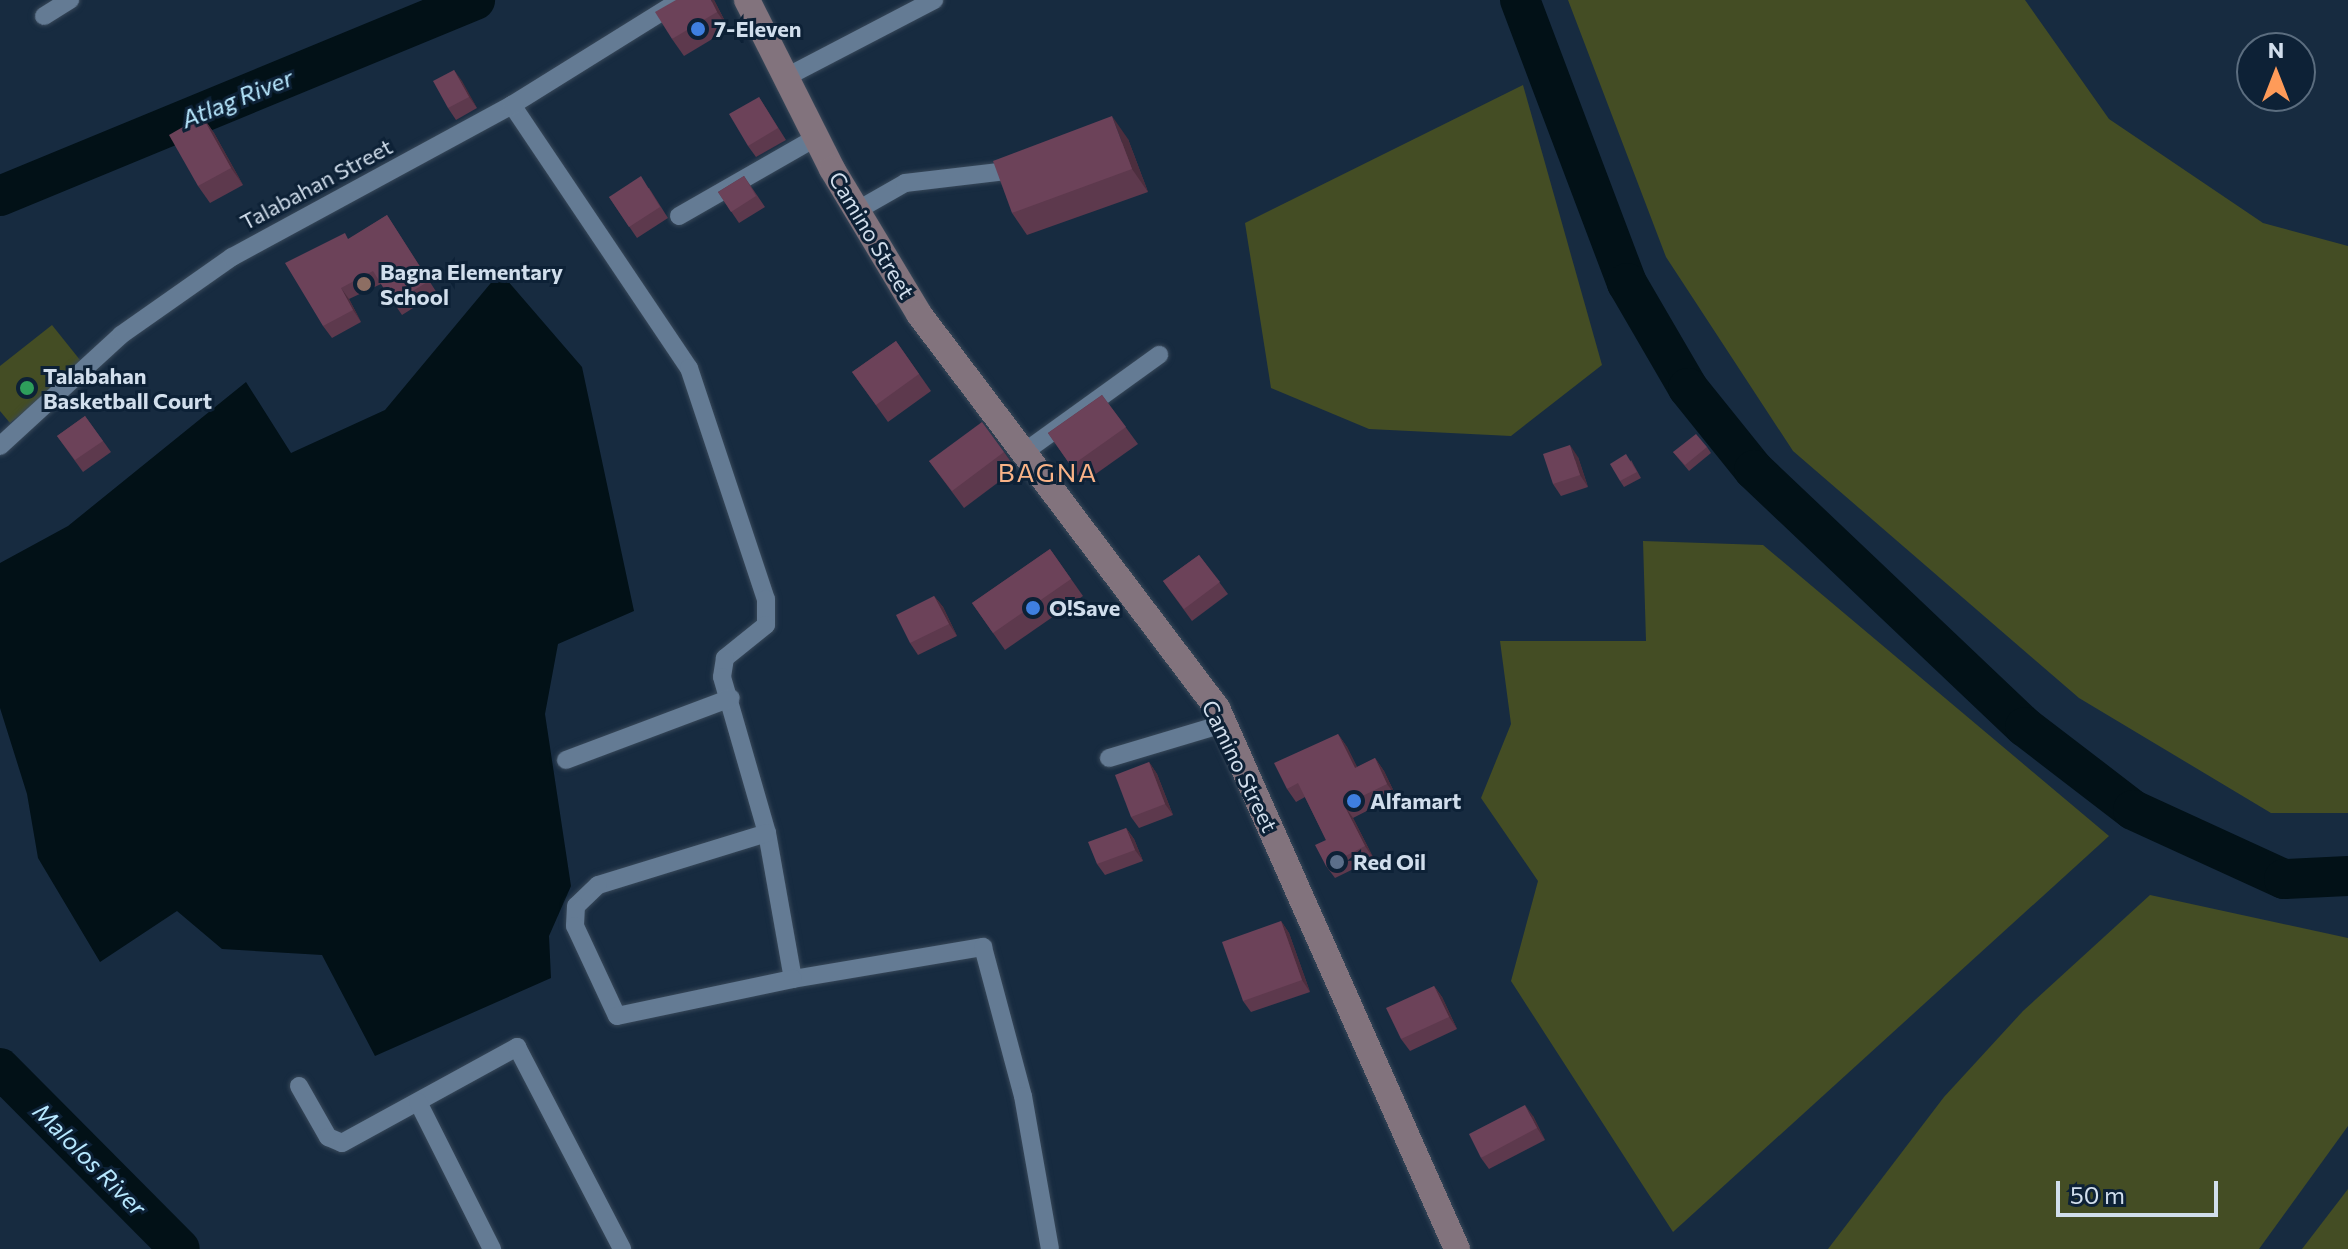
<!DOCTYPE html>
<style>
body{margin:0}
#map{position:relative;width:2348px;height:1249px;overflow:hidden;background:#172b40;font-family:Commissioner,sans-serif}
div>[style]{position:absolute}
.green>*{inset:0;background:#444d24}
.water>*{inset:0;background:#021117}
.river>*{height:40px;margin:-20px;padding:0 20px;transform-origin:20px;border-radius:20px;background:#021117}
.roads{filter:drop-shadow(0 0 2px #384859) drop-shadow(0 0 2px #384859)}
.minor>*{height:18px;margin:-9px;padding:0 9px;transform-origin:9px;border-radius:9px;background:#647b94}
.secondary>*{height:26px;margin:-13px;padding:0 13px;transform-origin:13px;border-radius:13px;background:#82737d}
.wall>*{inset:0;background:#5d394d}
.shaded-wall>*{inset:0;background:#4c2e3e}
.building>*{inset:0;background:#6c4259}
.dots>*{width:22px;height:22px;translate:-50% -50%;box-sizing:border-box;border:4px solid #0d2136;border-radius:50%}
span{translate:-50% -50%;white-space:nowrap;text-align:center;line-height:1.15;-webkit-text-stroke:6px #0d2136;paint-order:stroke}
.poi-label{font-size:22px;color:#d1deec;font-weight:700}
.left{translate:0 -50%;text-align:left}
.street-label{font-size:22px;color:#d1deec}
.water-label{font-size:24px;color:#b8e9ff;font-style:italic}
.quarter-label{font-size:26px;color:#f9b387;letter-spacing:2px}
.north{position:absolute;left:2236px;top:32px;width:80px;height:80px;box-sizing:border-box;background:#0d2136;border:2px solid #5b6d7f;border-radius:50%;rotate:0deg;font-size:22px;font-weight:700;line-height:32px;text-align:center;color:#d1deec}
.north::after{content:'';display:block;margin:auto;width:28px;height:36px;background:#fe9b59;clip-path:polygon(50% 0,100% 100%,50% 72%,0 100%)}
.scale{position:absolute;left:2056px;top:1181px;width:162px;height:36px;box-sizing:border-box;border:4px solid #d1deec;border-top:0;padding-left:10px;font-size:24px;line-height:28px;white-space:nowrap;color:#d1deec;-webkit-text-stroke:6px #0d2136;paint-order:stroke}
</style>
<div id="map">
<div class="green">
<div style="clip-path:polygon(1568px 0,2025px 0,2109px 119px,2263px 223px,2348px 246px,2348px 813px,2271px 813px,2079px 698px,1793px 451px,1666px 257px)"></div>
<div style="clip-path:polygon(1523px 85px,1602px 365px,1511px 436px,1369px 429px,1271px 388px,1245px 223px)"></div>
<div style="clip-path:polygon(52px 325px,84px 365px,10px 423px,0 411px,0 366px)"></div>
<div style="clip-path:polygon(1643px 541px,1763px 545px,2109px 836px,1673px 1232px,1511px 981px,1538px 881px,1481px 798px,1511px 724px,1500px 641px,1646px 641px)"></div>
<div style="clip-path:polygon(2150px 895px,2348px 938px,2348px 1126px,2259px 1249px,1828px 1249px,1944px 1097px,2023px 1011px)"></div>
<div style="clip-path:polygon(2348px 1189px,2348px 1249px,2302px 1249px)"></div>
</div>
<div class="water">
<div style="clip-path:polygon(500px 272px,582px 367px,634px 611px,558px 644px,545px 714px,571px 886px,549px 936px,551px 978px,375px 1056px,322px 955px,222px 949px,177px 911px,100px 962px,38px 858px,27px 794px,0 708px,0 563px,68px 526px,246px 382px,291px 453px,385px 410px)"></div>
</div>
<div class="river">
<div style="left:1520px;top:0;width:303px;rotate:69.3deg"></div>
<div style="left:1627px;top:283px;width:121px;rotate:59.8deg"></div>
<div style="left:1688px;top:388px;width:105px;rotate:51.2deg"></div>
<div style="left:1754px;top:470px;width:373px;rotate:43.5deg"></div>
<div style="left:2025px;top:727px;width:136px;rotate:37.5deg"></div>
<div style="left:2133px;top:810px;width:166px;rotate:24.6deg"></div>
<div style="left:2284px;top:879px;width:64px;rotate:-2.7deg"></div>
<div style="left:0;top:196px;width:514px;rotate:-22.42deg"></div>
<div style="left:0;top:1068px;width:255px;rotate:45.2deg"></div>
</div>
<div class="roads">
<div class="minor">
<div style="left:44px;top:16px;width:31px;rotate:-32deg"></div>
<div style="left:788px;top:76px;width:165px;rotate:-27.5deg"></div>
<div style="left:512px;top:105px;width:317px;rotate:56.1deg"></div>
<div style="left:689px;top:368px;width:243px;rotate:71.6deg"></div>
<div style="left:766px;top:599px;width:26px;rotate:90deg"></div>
<div style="left:766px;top:625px;width:53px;rotate:141.2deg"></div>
<div style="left:725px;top:658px;width:19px;rotate:99deg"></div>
<div style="left:722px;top:677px;width:162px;rotate:73.9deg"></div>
<div style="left:767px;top:833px;width:148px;rotate:79.9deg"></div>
<div style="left:793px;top:979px;width:193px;rotate:-9.6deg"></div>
<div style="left:983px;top:947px;width:154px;rotate:75deg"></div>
<div style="left:1023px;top:1096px;width:155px;rotate:80deg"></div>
<div style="left:856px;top:211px;width:56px;rotate:-29.7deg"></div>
<div style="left:905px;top:183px;width:112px;rotate:-6.7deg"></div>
<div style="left:679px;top:216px;width:159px;rotate:-29.8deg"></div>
<div style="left:0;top:446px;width:164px;rotate:-42.5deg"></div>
<div style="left:121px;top:335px;width:136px;rotate:-35.1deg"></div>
<div style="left:232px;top:257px;width:319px;rotate:-28.5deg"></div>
<div style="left:512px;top:105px;width:199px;rotate:-31.9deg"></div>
<div style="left:1023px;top:453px;width:168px;rotate:-35.8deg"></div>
<div style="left:1109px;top:758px;width:119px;rotate:-16.6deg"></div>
<div style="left:566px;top:760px;width:176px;rotate:-20.6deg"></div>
<div style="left:767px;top:833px;width:177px;rotate:162.9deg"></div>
<div style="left:598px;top:885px;width:30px;rotate:136deg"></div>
<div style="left:576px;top:906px;width:20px;rotate:93deg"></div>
<div style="left:575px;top:926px;width:99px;rotate:65deg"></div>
<div style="left:617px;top:1016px;width:180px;rotate:-11.9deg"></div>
<div style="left:299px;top:1086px;width:59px;rotate:60.4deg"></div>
<div style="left:328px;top:1137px;width:15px;rotate:23deg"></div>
<div style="left:342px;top:1143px;width:200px;rotate:-28.7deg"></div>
<div style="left:517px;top:1047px;width:228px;rotate:62.5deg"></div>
<div style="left:418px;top:1102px;width:165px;rotate:63.3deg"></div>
</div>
<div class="secondary">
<div style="left:747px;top:0;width:189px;rotate:63.3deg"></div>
<div style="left:832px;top:169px;width:169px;rotate:59deg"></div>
<div style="left:919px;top:314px;width:494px;rotate:52.9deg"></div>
<div style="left:1217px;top:708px;width:592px;rotate:66.08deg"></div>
</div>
</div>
<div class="wall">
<div style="clip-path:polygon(714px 0,729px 29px,684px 56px,672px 39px)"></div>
<div style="clip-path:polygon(454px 70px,477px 108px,456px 120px,448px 108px)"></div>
<div style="clip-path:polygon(759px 97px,786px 140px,756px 157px,748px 146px)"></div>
<div style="clip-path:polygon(202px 116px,214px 133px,243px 185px,210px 203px,198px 186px)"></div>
<div style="clip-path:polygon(1128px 139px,1148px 192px,1027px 235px,1012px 213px)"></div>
<div style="clip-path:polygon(744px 176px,765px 207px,739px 223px,718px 192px)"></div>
<div style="clip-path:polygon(649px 188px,668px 218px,637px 238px,609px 197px)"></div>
<div style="clip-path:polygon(387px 215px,437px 293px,402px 315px,381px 284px,349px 299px,361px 322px,332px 338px,323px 326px,349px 239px)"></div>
<div style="clip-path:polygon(896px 341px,931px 391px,888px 422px,852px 372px)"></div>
<div style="clip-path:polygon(1102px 395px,1138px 444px,1083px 483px,1048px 433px)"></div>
<div style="clip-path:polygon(85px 416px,111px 452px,83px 472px,57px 436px)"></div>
<div style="clip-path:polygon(1707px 447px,1711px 453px,1689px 471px,1673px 452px)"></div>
<div style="clip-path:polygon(1004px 452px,1016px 469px,964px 508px,929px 461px)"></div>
<div style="clip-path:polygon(1578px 457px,1588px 487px,1561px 496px,1553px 484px)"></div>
<div style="clip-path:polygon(1631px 460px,1641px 478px,1624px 487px,1620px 481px)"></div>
<div style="clip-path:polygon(1050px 549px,1083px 596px,1005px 650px,972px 603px)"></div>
<div style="clip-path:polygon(1199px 555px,1228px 594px,1192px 621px,1163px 581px)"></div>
<div style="clip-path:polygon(934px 596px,943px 607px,957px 636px,918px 655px,910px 643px)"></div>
<div style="clip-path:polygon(1338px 734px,1347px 747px,1357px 767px,1375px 758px,1384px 771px,1396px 796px,1353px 818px,1374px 859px,1335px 878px,1326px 866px,1326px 840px,1305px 797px,1296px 802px,1287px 789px)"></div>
<div style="clip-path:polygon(1149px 762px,1157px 774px,1173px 815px,1139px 828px,1131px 817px)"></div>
<div style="clip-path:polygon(1126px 828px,1134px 839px,1143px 861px,1105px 875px,1097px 864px)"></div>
<div style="clip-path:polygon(1281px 921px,1289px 933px,1310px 992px,1251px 1012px,1243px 1001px)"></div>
<div style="clip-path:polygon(1434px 986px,1442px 997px,1457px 1029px,1410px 1051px,1401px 1039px)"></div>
<div style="clip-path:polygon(1533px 1116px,1545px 1140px,1489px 1169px,1481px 1158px)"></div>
</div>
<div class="shaded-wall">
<div style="clip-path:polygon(711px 0,714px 0,715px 2px,729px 29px,717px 12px)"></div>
<div style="clip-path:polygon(454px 70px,462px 81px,477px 108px,469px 97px)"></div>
<div style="clip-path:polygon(202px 116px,214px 133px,243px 185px,231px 168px)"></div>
<div style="clip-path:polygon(1112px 116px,1128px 139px,1148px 192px,1132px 169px)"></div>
<div style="clip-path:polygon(341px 288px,349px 299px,361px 322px,353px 310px)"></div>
<div style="clip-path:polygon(1570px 445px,1578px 457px,1588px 487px,1580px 475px)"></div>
<div style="clip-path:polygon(934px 596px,943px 607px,957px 636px,949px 624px)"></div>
<div style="clip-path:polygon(1338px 734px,1347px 747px,1364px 781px,1355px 768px)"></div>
<div style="clip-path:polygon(1375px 758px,1384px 771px,1396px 796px,1387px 784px)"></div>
<div style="clip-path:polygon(1149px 762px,1157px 774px,1173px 815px,1165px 804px)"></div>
<div style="clip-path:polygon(1344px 805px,1353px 818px,1374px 859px,1365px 846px)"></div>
<div style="clip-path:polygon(1126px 828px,1134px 839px,1143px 861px,1135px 850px)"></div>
<div style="clip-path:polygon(1281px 921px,1289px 933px,1310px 992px,1302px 980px)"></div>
<div style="clip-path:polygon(1434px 986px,1442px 997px,1457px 1029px,1449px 1017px)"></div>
<div style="clip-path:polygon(1525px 1105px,1533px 1116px,1545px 1140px,1537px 1128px)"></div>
</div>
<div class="building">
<div style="clip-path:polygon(676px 0,711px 0,717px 12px,672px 39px,655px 12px)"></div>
<div style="clip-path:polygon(454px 70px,469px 97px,448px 108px,433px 81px)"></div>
<div style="clip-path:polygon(759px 97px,778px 128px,748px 146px,729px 114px)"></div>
<div style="clip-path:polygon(202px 116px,231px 168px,198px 186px,169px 135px)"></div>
<div style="clip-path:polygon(1112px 116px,1132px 169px,1012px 213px,993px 161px)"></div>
<div style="clip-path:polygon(641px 176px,660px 207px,629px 227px,609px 197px)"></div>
<div style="clip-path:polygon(744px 176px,756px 196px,731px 212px,718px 192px)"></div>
<div style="clip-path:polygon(387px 215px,429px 281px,393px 303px,373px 271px,341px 288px,353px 310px,323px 326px,285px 263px,345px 233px,348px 239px)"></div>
<div style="clip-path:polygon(896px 341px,919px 374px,876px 405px,852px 372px)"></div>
<div style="clip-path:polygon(1102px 395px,1126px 427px,1071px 466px,1048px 433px)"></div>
<div style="clip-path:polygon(85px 416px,103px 441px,75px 460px,57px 436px)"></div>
<div style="clip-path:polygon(982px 422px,1004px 452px,952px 491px,929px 461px)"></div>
<div style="clip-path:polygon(1696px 434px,1707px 447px,1685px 465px,1673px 452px)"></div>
<div style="clip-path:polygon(1570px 445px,1580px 475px,1553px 484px,1543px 454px)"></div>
<div style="clip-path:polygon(1626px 454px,1637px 472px,1620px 481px,1610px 464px)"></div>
<div style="clip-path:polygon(1050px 549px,1071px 579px,993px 633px,972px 603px)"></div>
<div style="clip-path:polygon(1199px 555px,1220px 582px,1184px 609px,1163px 581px)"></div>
<div style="clip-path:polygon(934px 596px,949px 624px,910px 643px,896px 615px)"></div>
<div style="clip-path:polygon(1338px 734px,1355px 768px,1375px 758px,1387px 784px,1344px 805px,1365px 846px,1326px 866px,1315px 845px,1326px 840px,1298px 783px,1287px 789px,1274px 763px)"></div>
<div style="clip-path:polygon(1149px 762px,1165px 804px,1131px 817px,1115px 775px)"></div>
<div style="clip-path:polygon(1126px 828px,1135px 850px,1097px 864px,1088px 842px)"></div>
<div style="clip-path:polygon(1281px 921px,1302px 980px,1243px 1001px,1222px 942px)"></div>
<div style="clip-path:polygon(1434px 986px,1449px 1017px,1401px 1039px,1386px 1008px)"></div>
<div style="clip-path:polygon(1525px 1105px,1537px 1128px,1481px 1158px,1469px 1134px)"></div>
</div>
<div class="dots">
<div style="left:698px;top:29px;background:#3f7fe0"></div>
<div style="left:364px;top:284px;background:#8d6e63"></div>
<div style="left:27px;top:388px;background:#2e9e5b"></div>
<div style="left:1033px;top:608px;background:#3f7fe0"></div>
<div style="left:1354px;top:801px;background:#3f7fe0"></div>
<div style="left:1337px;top:862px;background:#5c6f8a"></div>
</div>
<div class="poi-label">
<span class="left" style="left:714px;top:29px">7-Eleven</span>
<span class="left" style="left:380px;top:284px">Bagna Elementary<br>School</span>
<span class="left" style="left:43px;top:388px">Talabahan<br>Basketball Court</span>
<span class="left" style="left:1049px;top:608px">O!Save</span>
<span class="left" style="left:1370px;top:801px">Alfamart</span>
<span class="left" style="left:1353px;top:862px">Red Oil</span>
</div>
<div class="street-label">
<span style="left:316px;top:184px;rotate:-28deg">Talabahan Street</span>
<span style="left:872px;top:235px;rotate:59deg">Camino Street</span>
<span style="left:1240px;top:766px;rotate:64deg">Camino Street</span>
</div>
<div class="water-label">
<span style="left:237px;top:98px;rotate:-22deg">Atlag River</span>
<span style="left:90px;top:1159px;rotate:45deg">Malolos River</span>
</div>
<div class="quarter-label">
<span style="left:1048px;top:472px">BAGNA</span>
</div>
<div class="north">N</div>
<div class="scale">50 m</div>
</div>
